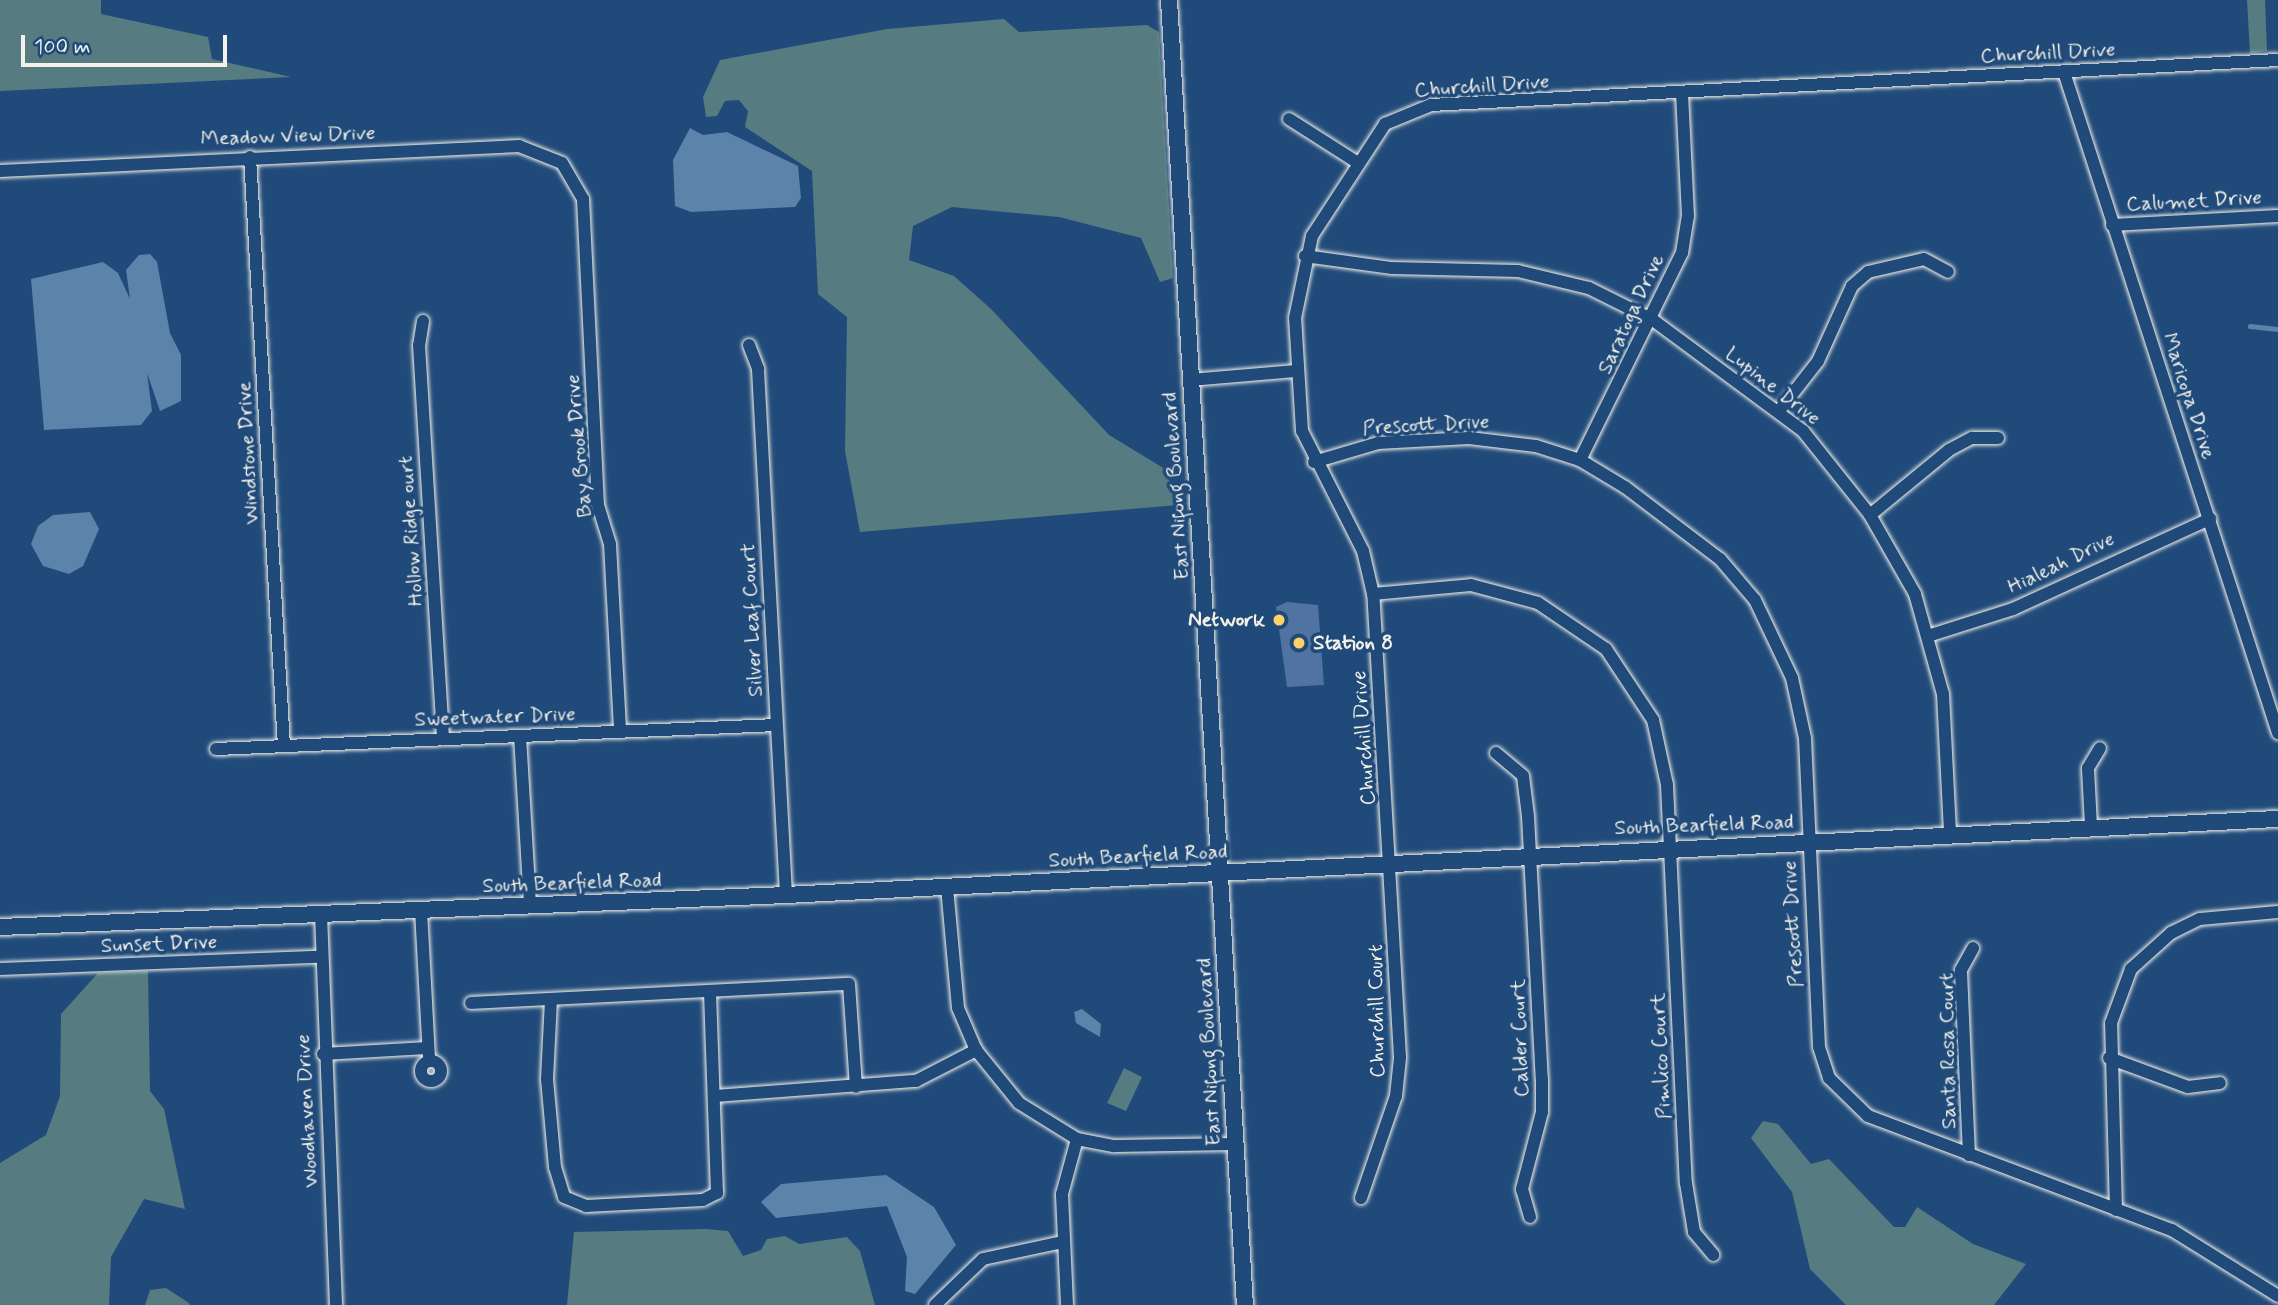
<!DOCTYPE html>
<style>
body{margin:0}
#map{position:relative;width:2278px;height:1305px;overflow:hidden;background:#1f4a7a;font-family:Mynerve,sans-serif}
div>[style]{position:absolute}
.green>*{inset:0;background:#567c81}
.water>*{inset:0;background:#5c83aa}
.stream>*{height:4.5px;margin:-2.25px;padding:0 2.25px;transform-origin:2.25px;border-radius:2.25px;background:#5c83aa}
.building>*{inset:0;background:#5073a2}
.roads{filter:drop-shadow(0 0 2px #f4f1e8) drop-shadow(0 0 2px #f4f1e8)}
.minor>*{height:12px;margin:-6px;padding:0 6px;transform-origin:6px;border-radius:6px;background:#1f4a7a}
.minor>.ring{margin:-6px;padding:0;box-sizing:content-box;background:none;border:12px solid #1f4a7a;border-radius:50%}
.tertiary>*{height:16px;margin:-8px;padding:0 8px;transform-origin:8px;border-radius:8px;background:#1f4a7a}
.dots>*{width:19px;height:19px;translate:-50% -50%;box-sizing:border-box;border:4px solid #1f4a7a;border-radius:50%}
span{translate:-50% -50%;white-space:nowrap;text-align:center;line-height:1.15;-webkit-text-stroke:7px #1f4a7a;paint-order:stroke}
.street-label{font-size:21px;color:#f4f1e8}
.poi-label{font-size:21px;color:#f4f1e8;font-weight:700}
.right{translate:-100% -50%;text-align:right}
.left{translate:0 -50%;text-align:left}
.scale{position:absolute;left:21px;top:35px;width:206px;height:32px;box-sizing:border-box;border:4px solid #f4f1e8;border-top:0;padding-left:9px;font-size:21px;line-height:24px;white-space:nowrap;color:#f4f1e8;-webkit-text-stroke:5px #1f4a7a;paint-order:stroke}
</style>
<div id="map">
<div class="green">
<div style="clip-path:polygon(0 0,101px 0,101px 14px,208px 37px,212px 59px,291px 77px,0 91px)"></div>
<div style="clip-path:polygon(2247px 0,2265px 0,2267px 51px,2250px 53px)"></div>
<div style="clip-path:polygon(1004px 19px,1019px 32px,1147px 25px,1159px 32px,1173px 278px,1160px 282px,1141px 238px,1059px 217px,952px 207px,913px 226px,909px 260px,954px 276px,991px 309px,1109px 435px,1165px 469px,1178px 505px,860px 532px,845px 451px,847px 317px,818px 294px,812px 171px,745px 127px,748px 111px,739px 100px,725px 101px,717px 116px,706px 117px,703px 97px,720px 60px,887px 29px)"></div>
<div style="clip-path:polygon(148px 971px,150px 1091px,164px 1109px,185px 1209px,144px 1199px,111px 1257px,109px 1305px,0 1305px,0 1163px,46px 1135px,60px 1096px,61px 1014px,98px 973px)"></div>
<div style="clip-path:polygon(1124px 1068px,1142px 1077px,1126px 1111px,1107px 1103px)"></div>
<div style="clip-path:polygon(1763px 1121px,1778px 1124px,1811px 1164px,1829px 1159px,1894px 1227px,1905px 1227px,1917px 1207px,1973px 1244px,2026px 1264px,1994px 1305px,1846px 1305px,1810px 1269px,1792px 1192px,1751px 1138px)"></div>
<div style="clip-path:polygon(706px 1229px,728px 1231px,743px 1256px,761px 1250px,767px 1239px,785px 1236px,799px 1244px,847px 1237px,860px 1251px,875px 1305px,567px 1305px,574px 1232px)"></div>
<div style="clip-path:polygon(166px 1288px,189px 1303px,190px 1305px,145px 1305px,150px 1290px)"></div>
</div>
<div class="water">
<div style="clip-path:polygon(690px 128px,703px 135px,727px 132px,798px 166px,801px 198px,795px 207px,691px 212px,675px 206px,673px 160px)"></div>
<div style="clip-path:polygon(150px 254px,157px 262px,170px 333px,181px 355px,181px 401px,160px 411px,147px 373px,152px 411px,141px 425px,44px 430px,31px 279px,103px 262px,118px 273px,130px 299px,126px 270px,139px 255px)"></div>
<div style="clip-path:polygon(90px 512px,99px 529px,83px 566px,69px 574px,43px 566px,31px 544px,38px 526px,53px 515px)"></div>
<div style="clip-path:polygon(1082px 1009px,1101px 1024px,1100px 1037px,1076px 1023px,1074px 1012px)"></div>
<div style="clip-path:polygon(886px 1175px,934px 1207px,956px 1245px,915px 1294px,905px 1291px,907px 1257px,887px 1206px,776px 1218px,761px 1202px,781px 1184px)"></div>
</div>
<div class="stream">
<div style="left:2250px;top:326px;width:28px;rotate:6deg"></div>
</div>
<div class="building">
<div style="clip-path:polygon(1287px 602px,1318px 605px,1324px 685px,1287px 687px,1276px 607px)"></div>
</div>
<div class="roads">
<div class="minor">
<div style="left:2064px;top:72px;width:695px;rotate:72.06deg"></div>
<div style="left:1289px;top:119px;width:82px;rotate:32.5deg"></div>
<div style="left:250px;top:157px;width:590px;rotate:86.7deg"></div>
<div style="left:0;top:171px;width:520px;rotate:-2.76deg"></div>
<div style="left:519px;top:146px;width:46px;rotate:21.6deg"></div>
<div style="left:562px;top:163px;width:42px;rotate:59.7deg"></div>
<div style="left:583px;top:199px;width:306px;rotate:87.2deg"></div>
<div style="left:598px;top:505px;width:41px;rotate:72.9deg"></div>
<div style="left:610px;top:544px;width:187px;rotate:86.9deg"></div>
<div style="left:2112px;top:225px;width:166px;rotate:-3.1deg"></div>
<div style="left:1305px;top:256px;width:88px;rotate:7.9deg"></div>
<div style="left:1392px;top:268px;width:126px;rotate:1.4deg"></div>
<div style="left:1518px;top:271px;width:73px;rotate:13.5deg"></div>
<div style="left:1589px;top:288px;width:72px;rotate:26.6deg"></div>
<div style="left:1653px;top:320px;width:187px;rotate:36.5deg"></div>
<div style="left:1803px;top:431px;width:107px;rotate:51.4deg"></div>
<div style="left:1870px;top:515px;width:91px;rotate:60.3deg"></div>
<div style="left:1915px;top:594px;width:104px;rotate:74.4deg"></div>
<div style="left:1943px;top:694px;width:140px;rotate:87.1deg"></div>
<div style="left:423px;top:321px;width:24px;rotate:99deg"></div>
<div style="left:419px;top:345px;width:395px;rotate:86.5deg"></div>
<div style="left:749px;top:345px;width:26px;rotate:69deg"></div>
<div style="left:758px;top:369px;width:527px;rotate:86.95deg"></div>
<div style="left:1190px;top:380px;width:106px;rotate:-4.9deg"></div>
<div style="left:1779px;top:411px;width:63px;rotate:-52deg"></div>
<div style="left:1818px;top:361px;width:82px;rotate:-65.6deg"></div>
<div style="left:1852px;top:286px;width:21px;rotate:-41deg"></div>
<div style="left:1868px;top:272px;width:57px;rotate:-13.1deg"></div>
<div style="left:1924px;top:259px;width:27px;rotate:28deg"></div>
<div style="left:1580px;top:460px;width:231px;rotate:-63.8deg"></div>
<div style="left:1682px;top:253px;width:37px;rotate:-81deg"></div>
<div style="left:1688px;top:216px;width:123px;rotate:-92.8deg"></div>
<div style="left:1314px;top:462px;width:67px;rotate:-16.5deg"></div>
<div style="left:1378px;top:443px;width:91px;rotate:-3.1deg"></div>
<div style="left:1469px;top:438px;width:67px;rotate:6.8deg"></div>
<div style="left:1536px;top:446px;width:46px;rotate:17.7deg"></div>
<div style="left:1580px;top:460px;width:52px;rotate:31deg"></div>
<div style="left:1625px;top:487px;width:119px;rotate:37.2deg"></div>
<div style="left:1720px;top:559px;width:54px;rotate:49.5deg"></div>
<div style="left:1755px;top:600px;width:86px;rotate:64.6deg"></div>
<div style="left:1792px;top:678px;width:61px;rotate:77.8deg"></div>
<div style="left:1805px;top:738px;width:309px;rotate:87.4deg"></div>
<div style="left:1819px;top:1047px;width:33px;rotate:72deg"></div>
<div style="left:1829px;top:1078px;width:54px;rotate:44.3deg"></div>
<div style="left:1868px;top:1116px;width:325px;rotate:20.6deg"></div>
<div style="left:2172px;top:1230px;width:125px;rotate:31.9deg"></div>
<div style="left:1870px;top:515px;width:102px;rotate:-39.4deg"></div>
<div style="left:1949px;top:450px;width:26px;rotate:-28deg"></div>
<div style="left:1972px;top:438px;width:26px"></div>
<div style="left:1373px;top:594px;width:98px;rotate:-5.2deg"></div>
<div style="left:1471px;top:585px;width:69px;rotate:15deg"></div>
<div style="left:1538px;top:603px;width:82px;rotate:34.1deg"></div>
<div style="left:1606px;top:649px;width:85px;rotate:56.5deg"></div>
<div style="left:1653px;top:720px;width:66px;rotate:77.8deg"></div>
<div style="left:1667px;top:785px;width:398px;rotate:87.3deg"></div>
<div style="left:1686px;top:1183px;width:50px;rotate:80.7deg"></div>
<div style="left:1694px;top:1232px;width:30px;rotate:50deg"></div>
<div style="left:1928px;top:636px;width:89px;rotate:-17.6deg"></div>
<div style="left:2013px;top:609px;width:217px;rotate:-24.6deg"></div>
<div style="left:520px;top:736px;width:169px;rotate:86.6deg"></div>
<div style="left:216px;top:749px;width:561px;rotate:-2.45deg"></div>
<div style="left:1496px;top:753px;width:35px;rotate:40deg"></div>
<div style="left:1523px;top:776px;width:40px;rotate:82.9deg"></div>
<div style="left:1528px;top:816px;width:263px;rotate:87deg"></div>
<div style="left:1542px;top:1079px;width:33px;rotate:90deg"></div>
<div style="left:1542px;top:1112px;width:80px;rotate:104.6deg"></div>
<div style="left:1522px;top:1189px;width:29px;rotate:74deg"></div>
<div style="left:2091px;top:826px;width:58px;rotate:-93deg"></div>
<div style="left:2088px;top:768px;width:23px;rotate:-59deg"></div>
<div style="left:947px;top:887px;width:121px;rotate:84.8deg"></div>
<div style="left:958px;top:1008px;width:46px;rotate:66.8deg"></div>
<div style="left:976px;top:1050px;width:68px;rotate:50.9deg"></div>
<div style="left:1019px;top:1103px;width:68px;rotate:31.8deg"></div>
<div style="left:1077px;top:1139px;width:38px;rotate:11deg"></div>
<div style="left:1114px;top:1146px;width:122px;rotate:-0.9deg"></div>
<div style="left:421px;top:910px;width:150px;rotate:86.9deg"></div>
<div style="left:321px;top:914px;width:391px;rotate:87.8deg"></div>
<div style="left:0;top:969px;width:319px;rotate:-2.2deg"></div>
<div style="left:551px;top:1000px;width:79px;rotate:92.9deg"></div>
<div style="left:547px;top:1079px;width:88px;rotate:84.8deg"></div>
<div style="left:555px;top:1167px;width:31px;rotate:73deg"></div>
<div style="left:564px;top:1197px;width:24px;rotate:22deg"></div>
<div style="left:586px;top:1206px;width:117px;rotate:-2.9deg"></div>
<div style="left:703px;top:1200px;width:16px;rotate:-27deg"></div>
<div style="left:717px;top:1193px;width:201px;rotate:-92deg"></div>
<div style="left:471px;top:1003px;width:378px;rotate:-2.9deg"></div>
<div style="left:849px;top:984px;width:103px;rotate:86.1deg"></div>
<div style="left:323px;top:1054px;width:104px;rotate:-3.3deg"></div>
<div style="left:2109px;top:1058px;width:84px;rotate:20.2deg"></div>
<div style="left:2188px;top:1087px;width:32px;rotate:-7deg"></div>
<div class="ring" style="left:421px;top:1061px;width:8px;height:8px"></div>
<div style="left:715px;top:1096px;width:202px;rotate:-4.3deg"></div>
<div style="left:916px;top:1081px;width:68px;rotate:-27.3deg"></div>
<div style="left:1969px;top:1155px;width:185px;rotate:-92.5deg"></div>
<div style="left:1961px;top:970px;width:25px;rotate:-61deg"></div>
<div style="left:1361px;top:1198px;width:108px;rotate:-71.1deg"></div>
<div style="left:1396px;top:1096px;width:39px;rotate:-84deg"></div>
<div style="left:1400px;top:1057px;width:464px;rotate:-93.3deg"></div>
<div style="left:1373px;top:594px;width:44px;rotate:-103.1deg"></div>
<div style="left:1363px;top:551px;width:135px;rotate:-116.9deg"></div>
<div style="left:1302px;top:431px;width:113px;rotate:-93.5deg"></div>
<div style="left:1295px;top:318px;width:84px;rotate:-78.3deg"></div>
<div style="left:1312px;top:236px;width:134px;rotate:-56.9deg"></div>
<div style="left:1385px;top:124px;width:50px;rotate:-22.4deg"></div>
<div style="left:1431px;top:105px;width:848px;rotate:-3.04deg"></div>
<div style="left:2116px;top:1210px;width:187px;rotate:-91.5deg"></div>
<div style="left:2111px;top:1023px;width:58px;rotate:-69.7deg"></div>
<div style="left:2131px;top:969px;width:54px;rotate:-42deg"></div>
<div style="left:2171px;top:933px;width:32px;rotate:-26deg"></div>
<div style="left:2200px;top:919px;width:78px;rotate:-5.1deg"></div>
<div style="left:935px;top:1305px;width:66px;rotate:-43.8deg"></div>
<div style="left:983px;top:1259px;width:82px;rotate:-12deg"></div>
<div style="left:1067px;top:1305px;width:111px;rotate:-92.6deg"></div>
<div style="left:1062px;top:1194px;width:57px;rotate:-74.7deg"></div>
</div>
<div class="tertiary">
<div style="left:1169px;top:0;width:1307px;rotate:86.67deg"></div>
<div style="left:0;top:927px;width:787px;rotate:-2.33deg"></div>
<div style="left:786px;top:895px;width:1494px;rotate:-2.92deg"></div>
</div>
</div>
<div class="dots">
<div style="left:1279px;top:620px;background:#ffd166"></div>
<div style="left:1299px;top:643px;background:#ffd166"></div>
</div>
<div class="street-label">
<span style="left:2048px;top:53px;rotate:-3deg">Churchill Drive</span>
<span style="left:1482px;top:86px;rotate:-4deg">Churchill Drive</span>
<span style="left:288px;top:136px;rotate:-2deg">Meadow View Drive</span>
<span style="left:2194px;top:201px;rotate:-3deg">Calumet Drive</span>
<span style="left:1631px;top:314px;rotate:-65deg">Saratoga Drive</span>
<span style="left:1773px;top:386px;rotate:38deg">Lupine Drive</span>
<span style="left:2189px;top:396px;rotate:72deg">Maricopa Drive</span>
<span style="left:1426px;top:425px;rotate:-3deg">Prescott Drive</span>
<span style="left:579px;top:446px;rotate:-95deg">Bay Brook Drive</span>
<span style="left:248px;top:453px;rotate:-93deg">Windstone Drive</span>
<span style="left:1176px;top:486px;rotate:-94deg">East Nifong Boulevard</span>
<span style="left:411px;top:531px;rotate:-94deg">Hollow Ridge ourt</span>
<span style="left:2061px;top:563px;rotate:-26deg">Hialeah Drive</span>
<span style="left:752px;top:620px;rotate:-93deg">Silver Leaf Court</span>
<span style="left:495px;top:717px;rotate:-2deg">Sweetwater Drive</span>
<span style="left:1364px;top:738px;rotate:-94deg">Churchill Drive</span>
<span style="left:1704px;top:825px;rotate:-2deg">South Bearfield Road</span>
<span style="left:1138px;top:856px;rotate:-3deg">South Bearfield Road</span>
<span style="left:572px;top:883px;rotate:-2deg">South Bearfield Road</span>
<span style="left:1793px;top:924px;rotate:-93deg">Prescott Drive</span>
<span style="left:159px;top:944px;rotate:-2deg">Sunset Drive</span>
<span style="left:1377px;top:1011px;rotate:-91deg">Churchill Court</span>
<span style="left:1520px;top:1038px;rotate:-92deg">Calder Court</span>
<span style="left:1948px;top:1051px;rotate:-91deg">Santa Rosa Court</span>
<span style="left:1209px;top:1052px;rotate:-93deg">East Nifong Boulevard</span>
<span style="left:1661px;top:1056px;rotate:-93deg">Pimlico Court</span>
<span style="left:307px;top:1111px;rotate:-93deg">Woodhaven Drive</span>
</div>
<div class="poi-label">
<span class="right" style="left:1265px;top:620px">Network</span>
<span class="left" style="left:1313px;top:643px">Station 8</span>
</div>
<div class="scale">100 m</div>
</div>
